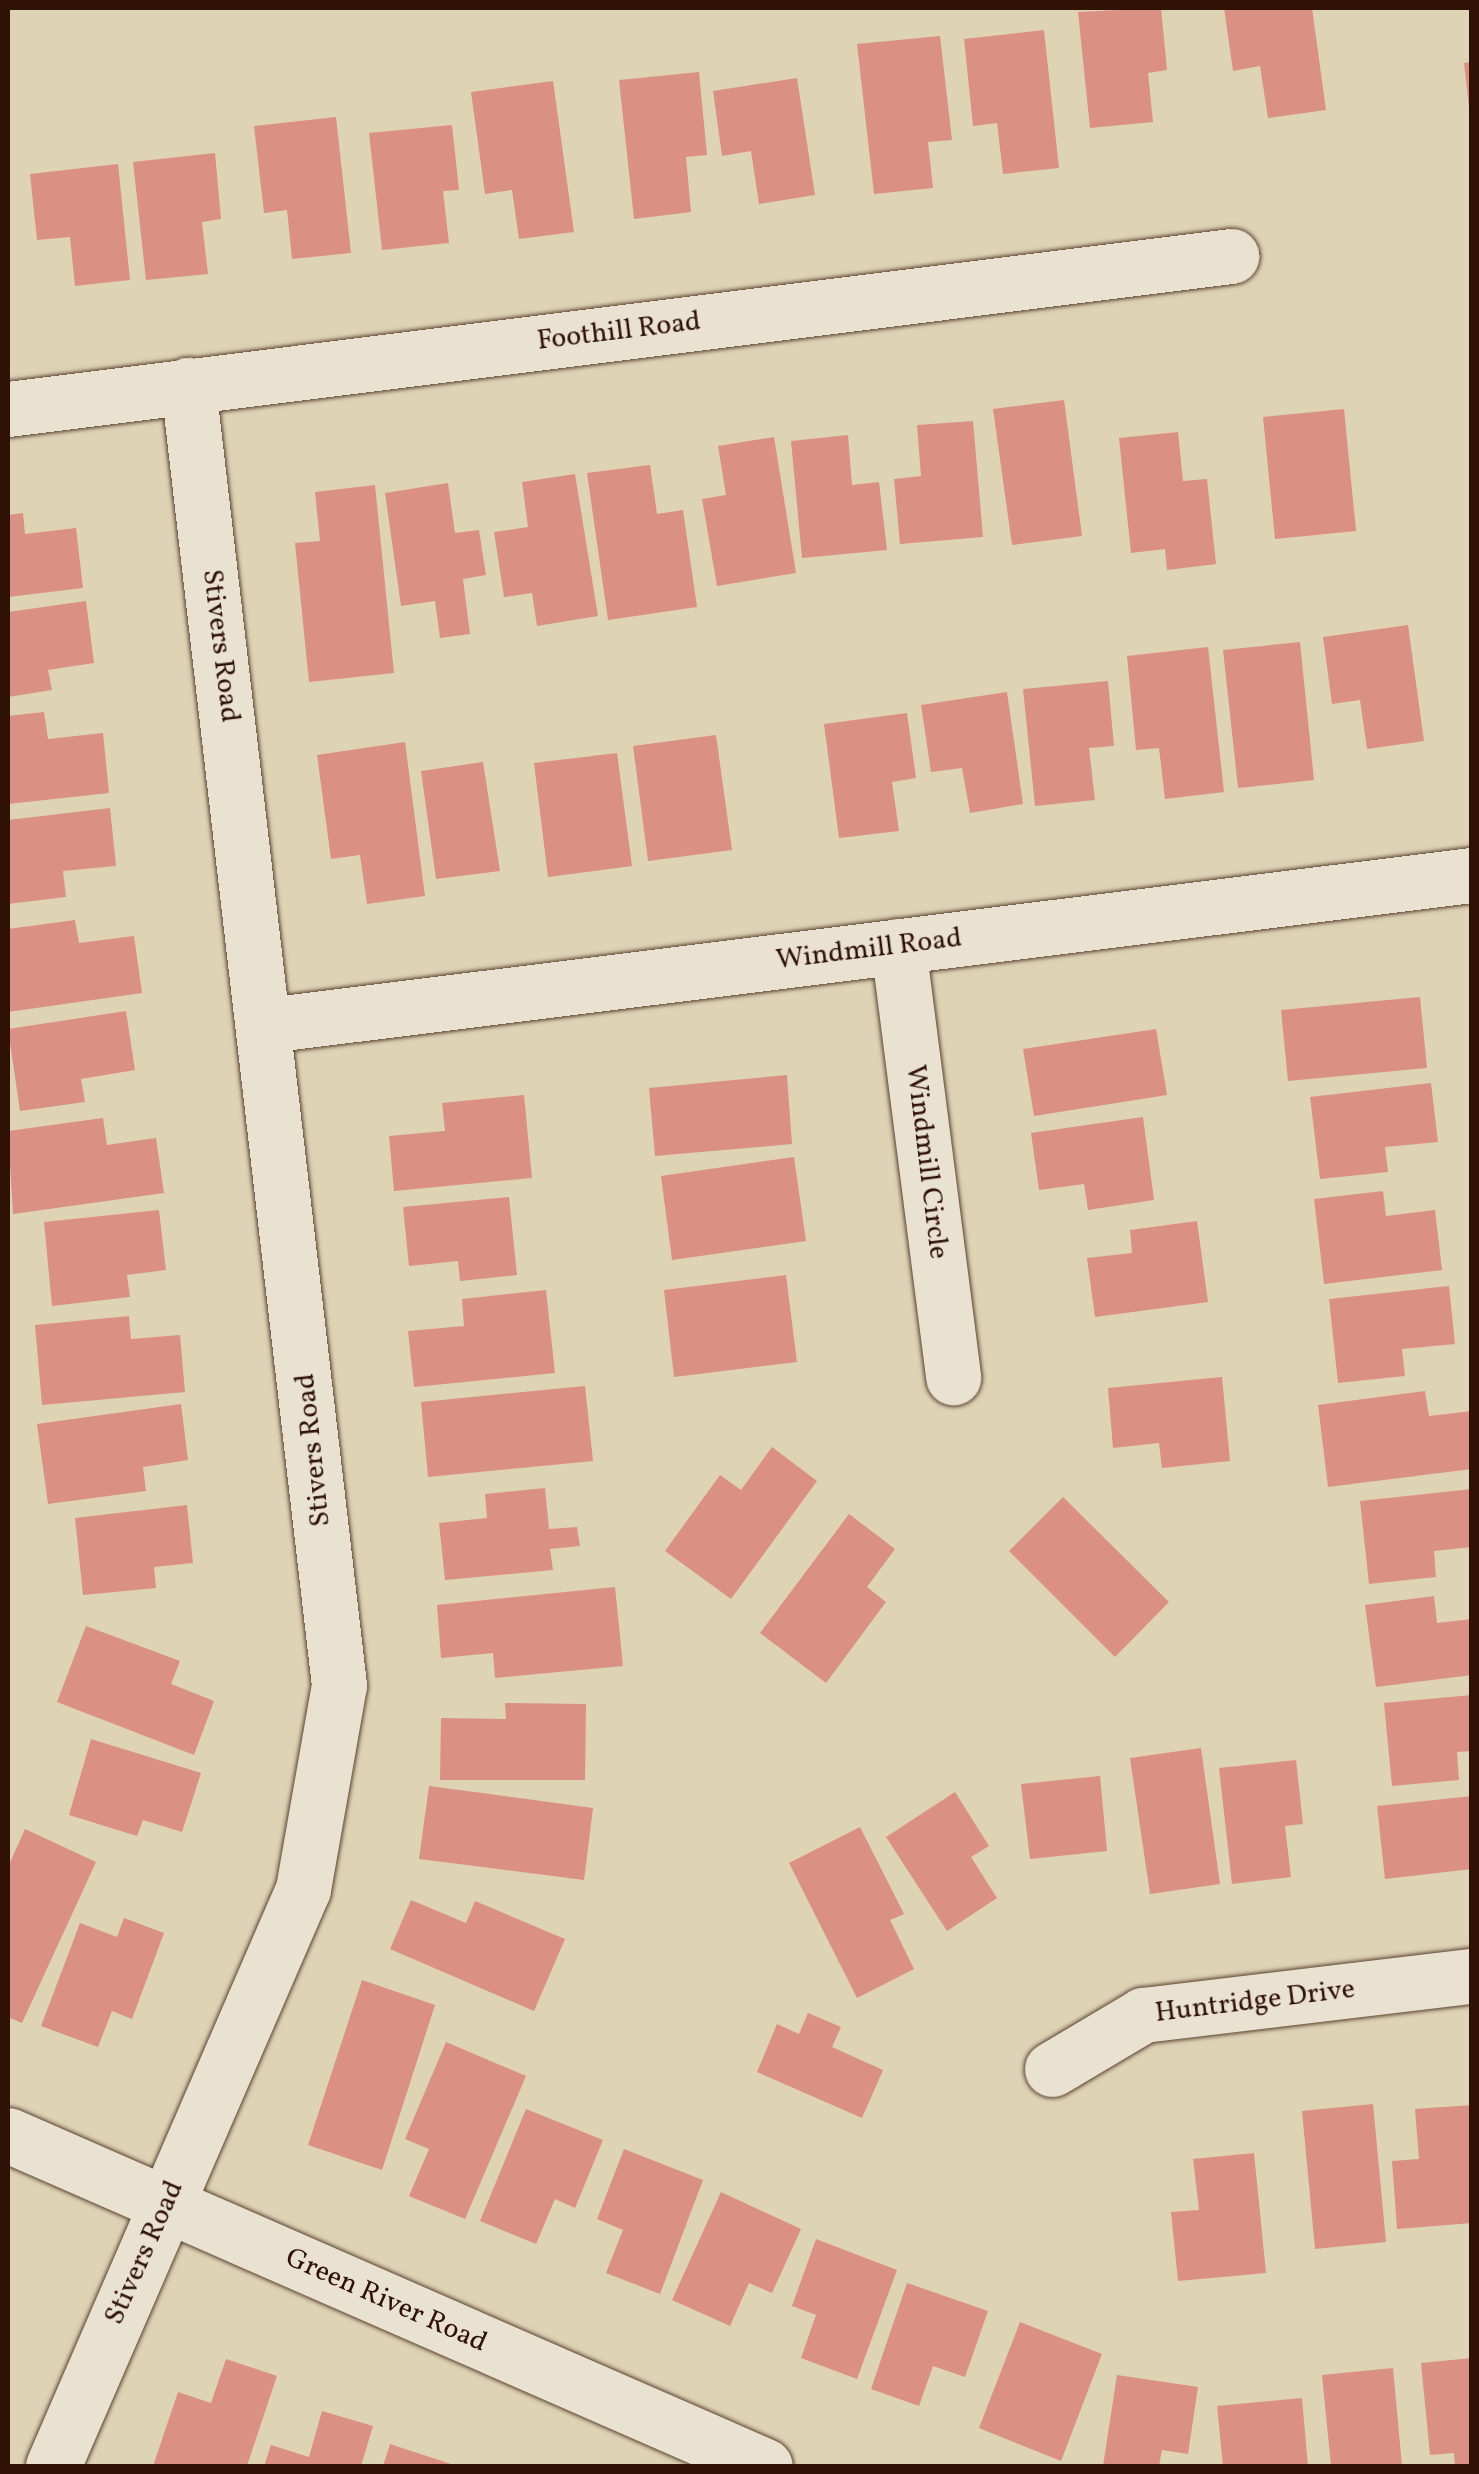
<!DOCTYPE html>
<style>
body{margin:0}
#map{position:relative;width:1479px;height:2474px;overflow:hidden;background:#dfd3b6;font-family:Vollkorn,serif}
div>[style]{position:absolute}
.building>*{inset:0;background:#da9083}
.roads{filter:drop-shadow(0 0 2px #5c4231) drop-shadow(0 0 2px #5c4231)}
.street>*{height:55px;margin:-27.5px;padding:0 27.5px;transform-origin:27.5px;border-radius:27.5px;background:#eae2d0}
span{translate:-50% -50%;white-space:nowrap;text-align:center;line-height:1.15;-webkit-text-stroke:10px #eae2d0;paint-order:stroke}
.street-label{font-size:28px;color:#301105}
.frame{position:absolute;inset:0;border:10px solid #301105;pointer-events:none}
</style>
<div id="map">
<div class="building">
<div style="clip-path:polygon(1161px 8px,1167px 70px,1148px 73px,1153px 122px,1090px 128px,1078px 12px)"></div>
<div style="clip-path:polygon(1224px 8px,1312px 8px,1326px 110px,1268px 118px,1260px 66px,1233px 71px)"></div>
<div style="clip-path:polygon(1044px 30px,1059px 168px,1003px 174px,997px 123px,973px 126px,964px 39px)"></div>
<div style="clip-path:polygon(940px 36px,952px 140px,928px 142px,933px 188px,874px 194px,857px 44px)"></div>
<div style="clip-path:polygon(1472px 62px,1472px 107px,1469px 107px,1464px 63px)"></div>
<div style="clip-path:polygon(699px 72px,707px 155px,686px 157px,691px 212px,634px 219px,619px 80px)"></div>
<div style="clip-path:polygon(797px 78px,815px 195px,759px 204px,751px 151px,722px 156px,713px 91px)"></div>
<div style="clip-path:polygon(553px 81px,574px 232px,519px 239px,512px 190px,485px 194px,471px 92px)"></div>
<div style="clip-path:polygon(336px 117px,351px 253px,292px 259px,287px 210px,264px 213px,254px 126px)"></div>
<div style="clip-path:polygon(452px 125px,459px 190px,443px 191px,449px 243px,382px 250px,369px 133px)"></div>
<div style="clip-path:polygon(215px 153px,221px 219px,202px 222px,208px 274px,146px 280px,133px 162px)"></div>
<div style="clip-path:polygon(118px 164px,130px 280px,75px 286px,70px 237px,37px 240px,30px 174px)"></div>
<div style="clip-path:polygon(1064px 400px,1082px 536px,1012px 545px,993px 409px)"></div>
<div style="clip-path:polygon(1344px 409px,1356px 531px,1275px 539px,1263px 417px)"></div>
<div style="clip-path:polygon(973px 421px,983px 537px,900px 544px,894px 479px,921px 476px,917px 425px)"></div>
<div style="clip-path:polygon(1178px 432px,1183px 481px,1207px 479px,1216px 564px,1167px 570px,1165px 549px,1131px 553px,1119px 438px)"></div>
<div style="clip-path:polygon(848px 435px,852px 485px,879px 482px,887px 550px,802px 558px,791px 441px)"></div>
<div style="clip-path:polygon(774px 437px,796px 573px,717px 586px,702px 499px,726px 495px,718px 446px)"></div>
<div style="clip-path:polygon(650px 465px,657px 514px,683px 510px,697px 607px,608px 620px,587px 473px)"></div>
<div style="clip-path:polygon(575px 474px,598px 616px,537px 626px,532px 593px,504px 597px,494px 532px,528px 527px,522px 482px)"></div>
<div style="clip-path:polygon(448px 483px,455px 533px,479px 530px,486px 575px,463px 579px,470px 634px,440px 638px,435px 601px,401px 606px,385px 493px)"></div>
<div style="clip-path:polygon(375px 485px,394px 673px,309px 682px,295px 543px,320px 541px,315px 492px)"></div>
<div style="clip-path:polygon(23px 513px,25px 534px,76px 528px,83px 588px,8px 597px,8px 515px)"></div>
<div style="clip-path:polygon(86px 601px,94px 663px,48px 670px,52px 690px,8px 697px,8px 612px)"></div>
<div style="clip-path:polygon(1408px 625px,1424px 741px,1367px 749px,1360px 700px,1332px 704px,1323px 637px)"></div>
<div style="clip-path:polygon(1300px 642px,1314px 780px,1238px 788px,1223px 650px)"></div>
<div style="clip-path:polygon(1208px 647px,1224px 792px,1165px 799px,1159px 748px,1136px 750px,1127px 656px)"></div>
<div style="clip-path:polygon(1108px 681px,1114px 746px,1089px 748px,1095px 800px,1035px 806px,1023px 689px)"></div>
<div style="clip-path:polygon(1007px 692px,1023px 804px,970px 813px,962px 768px,931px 772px,921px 705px)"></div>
<div style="clip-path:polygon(44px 712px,48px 739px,103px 733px,109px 793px,8px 804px,8px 716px)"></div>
<div style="clip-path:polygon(907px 713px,916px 778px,892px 782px,899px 831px,839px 838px,824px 724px)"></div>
<div style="clip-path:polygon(716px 735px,732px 850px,648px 861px,633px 746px)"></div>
<div style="clip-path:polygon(405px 742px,425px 896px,367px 904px,360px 855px,331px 859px,317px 755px)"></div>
<div style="clip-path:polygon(617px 753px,632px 866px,548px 877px,534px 763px)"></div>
<div style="clip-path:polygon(483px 762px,500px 871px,436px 879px,421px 771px)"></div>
<div style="clip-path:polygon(110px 808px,116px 866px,63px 871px,66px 897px,8px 904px,8px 820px)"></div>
<div style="clip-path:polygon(75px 920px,79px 943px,134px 936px,142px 993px,8px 1012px,8px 929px)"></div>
<div style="clip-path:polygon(1420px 997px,1427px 1068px,1288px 1081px,1281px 1010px)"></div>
<div style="clip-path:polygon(126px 1011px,135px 1070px,81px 1079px,85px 1102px,20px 1111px,8px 1029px)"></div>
<div style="clip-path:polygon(1156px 1029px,1167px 1095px,1034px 1116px,1023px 1049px)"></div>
<div style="clip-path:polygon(787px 1075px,792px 1144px,655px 1156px,649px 1088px)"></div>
<div style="clip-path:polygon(1431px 1083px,1438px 1142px,1385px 1147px,1388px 1172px,1320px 1179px,1310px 1097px)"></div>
<div style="clip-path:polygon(524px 1095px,532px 1178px,394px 1191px,389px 1136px,445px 1131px,442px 1103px)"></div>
<div style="clip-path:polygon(1143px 1117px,1154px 1200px,1088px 1210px,1084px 1184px,1039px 1190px,1031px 1133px)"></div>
<div style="clip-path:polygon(103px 1118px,107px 1145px,156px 1138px,164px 1193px,13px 1214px,8px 1131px)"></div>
<div style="clip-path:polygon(794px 1157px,806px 1241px,672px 1260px,661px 1176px)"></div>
<div style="clip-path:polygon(1383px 1191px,1386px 1216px,1435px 1210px,1442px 1270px,1324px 1284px,1314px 1199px)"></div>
<div style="clip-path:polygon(509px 1197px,517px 1275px,460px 1281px,458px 1261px,409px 1266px,403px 1207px)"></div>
<div style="clip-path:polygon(159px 1210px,166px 1270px,127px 1275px,130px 1297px,52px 1306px,44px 1222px)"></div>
<div style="clip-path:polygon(1197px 1221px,1208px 1302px,1095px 1317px,1087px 1258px,1132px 1253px,1130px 1230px)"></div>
<div style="clip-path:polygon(786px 1275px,797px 1362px,674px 1377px,664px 1290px)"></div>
<div style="clip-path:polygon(1449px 1286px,1455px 1344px,1402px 1349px,1405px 1376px,1338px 1383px,1329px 1299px)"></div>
<div style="clip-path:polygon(546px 1290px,555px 1373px,414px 1387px,408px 1331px,464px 1326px,462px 1299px)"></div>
<div style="clip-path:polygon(129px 1316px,131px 1339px,180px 1335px,185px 1392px,42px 1405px,35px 1325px)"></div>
<div style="clip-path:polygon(1222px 1377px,1230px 1461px,1162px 1468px,1159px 1443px,1113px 1448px,1108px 1388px)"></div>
<div style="clip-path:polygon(585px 1386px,593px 1461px,428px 1477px,421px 1402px)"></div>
<div style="clip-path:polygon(1425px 1391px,1429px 1416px,1472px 1411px,1472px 1469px,1328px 1487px,1318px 1405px)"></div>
<div style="clip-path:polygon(181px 1404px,188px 1460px,143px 1467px,146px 1491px,48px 1504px,37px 1424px)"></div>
<div style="clip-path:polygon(772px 1447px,817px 1481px,731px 1599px,665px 1551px,720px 1475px,741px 1490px)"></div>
<div style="clip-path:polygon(545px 1488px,549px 1529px,577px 1527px,580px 1546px,550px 1549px,553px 1570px,445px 1580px,439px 1523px,487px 1518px,485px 1494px)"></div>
<div style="clip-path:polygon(1472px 1489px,1472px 1547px,1434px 1551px,1436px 1577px,1369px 1584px,1360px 1501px)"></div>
<div style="clip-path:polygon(1063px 1497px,1169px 1602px,1115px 1657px,1009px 1551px)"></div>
<div style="clip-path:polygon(187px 1505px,193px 1563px,154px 1567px,156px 1588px,83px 1595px,75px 1518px)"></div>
<div style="clip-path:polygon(849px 1514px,895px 1549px,867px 1587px,886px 1602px,826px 1683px,760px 1633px)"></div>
<div style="clip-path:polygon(615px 1587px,623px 1666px,495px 1678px,493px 1653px,441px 1658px,437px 1605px)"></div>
<div style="clip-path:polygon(1434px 1596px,1437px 1623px,1472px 1619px,1472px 1675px,1376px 1687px,1365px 1605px)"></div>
<div style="clip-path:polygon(86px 1626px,180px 1661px,171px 1684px,214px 1701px,194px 1755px,57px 1702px)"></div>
<div style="clip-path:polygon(1472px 1695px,1472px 1751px,1457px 1752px,1459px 1780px,1392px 1786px,1384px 1703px)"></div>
<div style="clip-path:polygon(505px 1703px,586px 1704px,585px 1780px,440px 1780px,441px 1718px,506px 1719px)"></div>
<div style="clip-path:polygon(91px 1739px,201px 1773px,182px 1832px,143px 1820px,137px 1836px,69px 1815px)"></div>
<div style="clip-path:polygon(1201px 1748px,1220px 1884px,1150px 1894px,1130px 1758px)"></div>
<div style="clip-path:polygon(1296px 1760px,1303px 1824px,1285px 1826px,1291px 1877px,1232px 1884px,1219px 1768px)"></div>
<div style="clip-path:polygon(1100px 1776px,1107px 1851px,1030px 1859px,1021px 1784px)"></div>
<div style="clip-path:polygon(429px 1786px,593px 1808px,584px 1880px,419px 1859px)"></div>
<div style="clip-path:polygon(955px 1792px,989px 1846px,971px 1857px,997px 1898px,947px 1931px,886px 1837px)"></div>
<div style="clip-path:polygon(1472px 1796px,1472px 1869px,1385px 1879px,1377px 1806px)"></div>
<div style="clip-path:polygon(860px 1827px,904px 1914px,890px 1920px,914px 1969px,857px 1998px,789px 1863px)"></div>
<div style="clip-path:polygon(25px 1829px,96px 1862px,22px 2023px,8px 2017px,8px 1867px)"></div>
<div style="clip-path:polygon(411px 1900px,466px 1923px,475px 1901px,565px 1939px,534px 2011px,390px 1949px)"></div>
<div style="clip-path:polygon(124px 1918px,164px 1933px,132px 2019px,112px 2011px,98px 2047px,41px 2026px,80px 1923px,117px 1937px)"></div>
<div style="clip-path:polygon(362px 1980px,435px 2005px,382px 2170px,308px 2145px)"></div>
<div style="clip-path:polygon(808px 2013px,841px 2027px,832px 2047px,883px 2070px,862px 2118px,757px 2072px,777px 2024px,799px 2034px)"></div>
<div style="clip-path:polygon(446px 2042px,526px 2076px,465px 2219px,409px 2196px,429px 2149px,405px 2139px)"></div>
<div style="clip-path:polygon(1373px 2104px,1386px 2242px,1315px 2249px,1302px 2111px)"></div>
<div style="clip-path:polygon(1472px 2105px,1472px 2223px,1397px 2229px,1392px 2161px,1419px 2159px,1415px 2109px)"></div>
<div style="clip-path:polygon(526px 2109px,603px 2140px,575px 2208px,555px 2199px,536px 2244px,480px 2221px)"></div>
<div style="clip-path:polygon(624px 2149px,703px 2180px,660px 2294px,606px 2273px,623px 2230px,597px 2219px)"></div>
<div style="clip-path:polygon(1254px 2153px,1266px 2273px,1178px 2281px,1171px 2212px,1199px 2210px,1193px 2159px)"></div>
<div style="clip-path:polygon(721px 2192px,801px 2229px,772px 2293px,749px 2283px,730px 2326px,672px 2300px)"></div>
<div style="clip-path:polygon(816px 2239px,897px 2270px,857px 2379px,801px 2358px,816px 2315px,792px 2306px)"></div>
<div style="clip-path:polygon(907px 2283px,988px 2311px,965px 2377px,933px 2366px,919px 2406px,871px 2389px)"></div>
<div style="clip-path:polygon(1020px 2322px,1102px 2354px,1061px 2461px,979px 2428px)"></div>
<div style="clip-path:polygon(1472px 2358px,1472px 2466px,1455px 2466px,1454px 2453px,1430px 2455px,1421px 2363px)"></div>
<div style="clip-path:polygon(226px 2359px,277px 2376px,247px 2466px,153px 2466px,178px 2392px,211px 2403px)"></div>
<div style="clip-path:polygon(1393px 2368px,1402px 2466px,1331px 2466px,1322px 2375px)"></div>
<div style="clip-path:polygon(1117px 2375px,1198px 2387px,1188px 2454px,1162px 2450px,1159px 2466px,1103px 2466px)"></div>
<div style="clip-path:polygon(1302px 2398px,1308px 2466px,1223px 2466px,1217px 2406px)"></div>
<div style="clip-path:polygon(322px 2411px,373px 2426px,361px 2466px,264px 2466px,271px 2445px,309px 2457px)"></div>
<div style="clip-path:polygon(390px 2444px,457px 2466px,383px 2466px)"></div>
</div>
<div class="roads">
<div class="street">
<div style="left:8px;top:409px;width:1233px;rotate:-7.13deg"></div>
<div style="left:898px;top:946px;width:435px;rotate:82.7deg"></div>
<div style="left:267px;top:1025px;width:1214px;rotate:-7.1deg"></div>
<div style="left:1052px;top:2069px;width:106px;rotate:-30.7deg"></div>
<div style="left:1143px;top:2015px;width:331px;rotate:-6.8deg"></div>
<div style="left:8px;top:2135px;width:826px;rotate:23.62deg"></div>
<div style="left:53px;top:2466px;width:629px;rotate:-66.57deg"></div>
<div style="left:303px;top:1889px;width:207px;rotate:-80deg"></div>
<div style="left:339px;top:1685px;width:1309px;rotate:-96.63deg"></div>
</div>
</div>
<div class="street-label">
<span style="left:619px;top:332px;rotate:-7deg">Foothill Road</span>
<span style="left:220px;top:646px;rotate:83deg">Stivers Road</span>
<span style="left:869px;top:950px;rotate:-7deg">Windmill Road</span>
<span style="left:926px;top:1162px;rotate:83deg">Windmill Circle</span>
<span style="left:314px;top:1450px;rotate:-96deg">Stivers Road</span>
<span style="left:1255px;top:2002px;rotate:-7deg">Huntridge Drive</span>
<span style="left:145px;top:2253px;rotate:-66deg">Stivers Road</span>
<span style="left:386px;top:2301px;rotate:24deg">Green River Road</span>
</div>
<div class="frame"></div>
</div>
